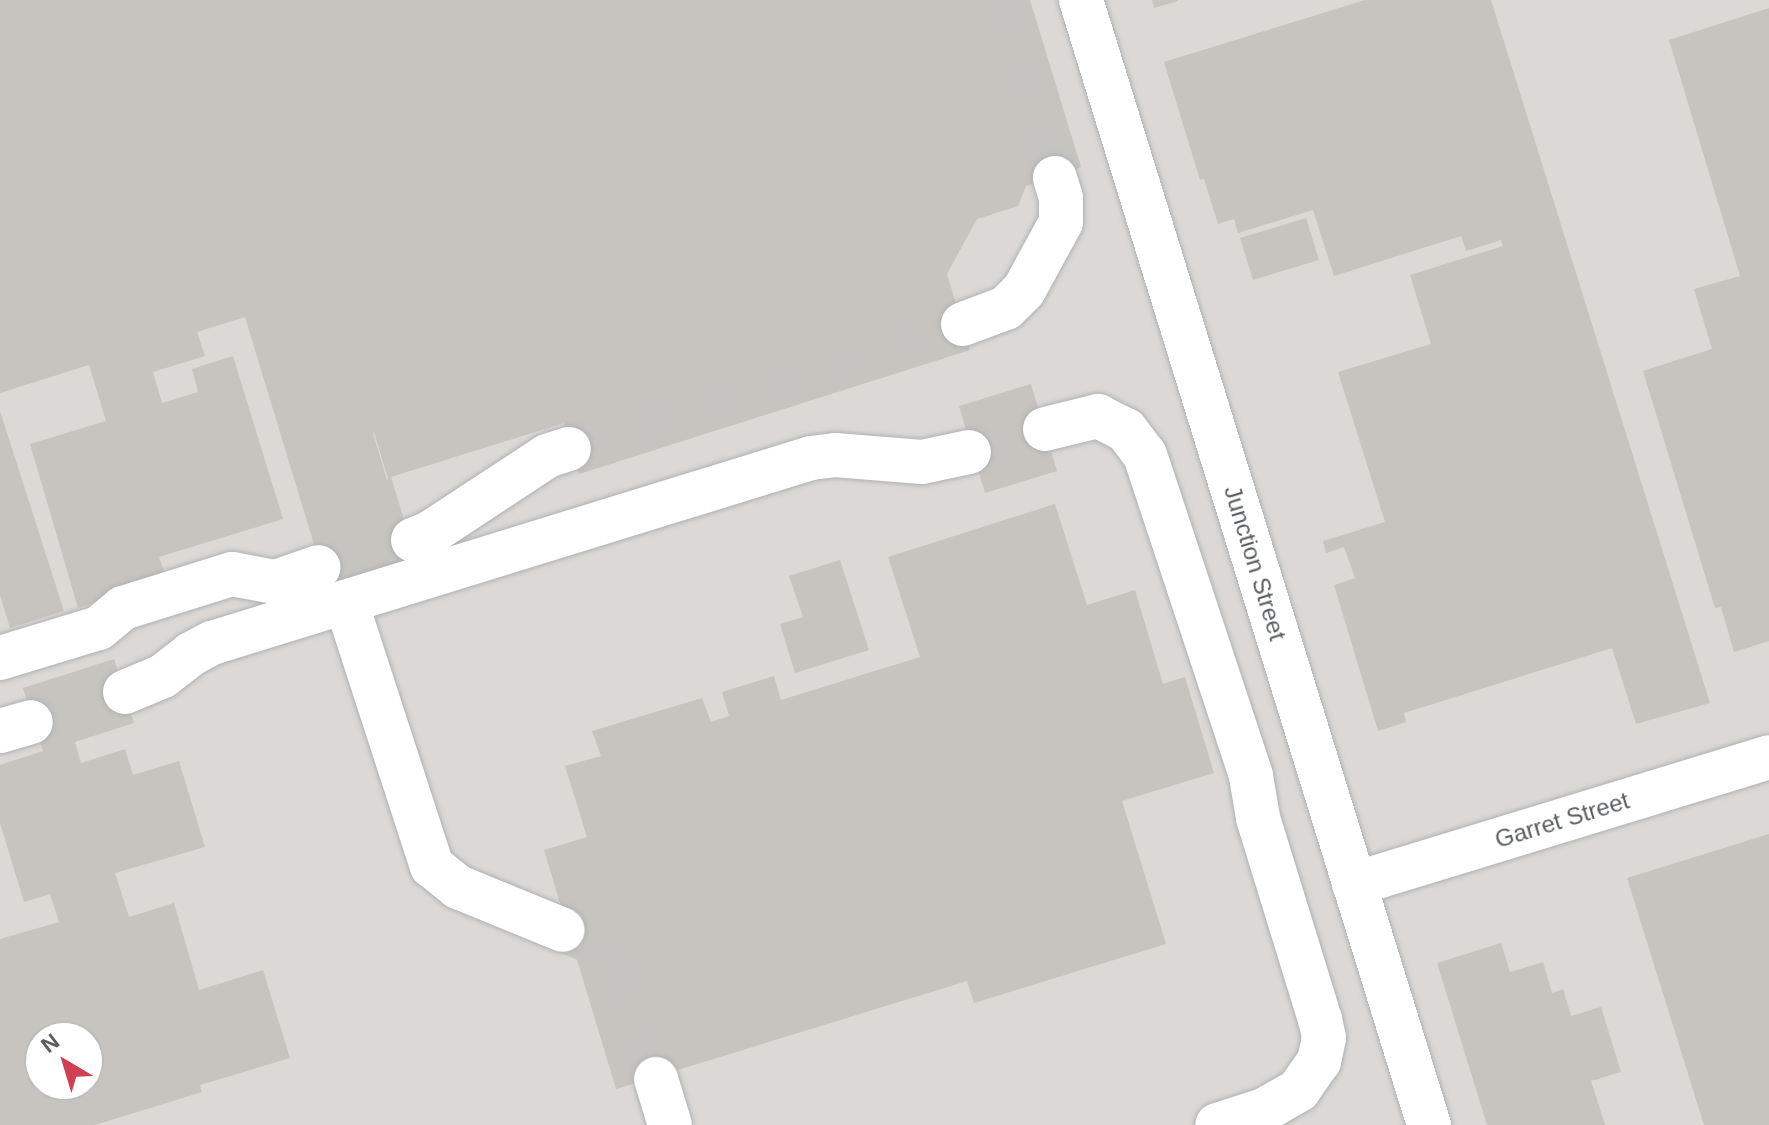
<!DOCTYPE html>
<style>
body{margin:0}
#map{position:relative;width:1769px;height:1125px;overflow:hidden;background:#eae6e0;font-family:Arial,sans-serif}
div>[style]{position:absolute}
.industrial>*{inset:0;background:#dbd8d5}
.building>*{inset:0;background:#c7c3bf}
.minor-tunnel>*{height:44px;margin-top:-22px;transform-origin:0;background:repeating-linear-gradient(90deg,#c6c4c0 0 44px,transparent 0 66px)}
.roads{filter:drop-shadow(0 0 2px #aeb2b4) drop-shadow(0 0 2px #aeb2b4)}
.minor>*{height:44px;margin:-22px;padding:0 22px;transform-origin:22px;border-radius:22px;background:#fff}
span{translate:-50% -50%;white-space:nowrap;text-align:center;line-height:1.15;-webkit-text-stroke:8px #fff;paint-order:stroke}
.street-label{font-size:24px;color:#595d5f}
.north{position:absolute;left:24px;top:1021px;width:80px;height:80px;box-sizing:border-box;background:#fff;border:2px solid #bdbebf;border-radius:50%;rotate:322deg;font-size:22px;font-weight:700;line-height:32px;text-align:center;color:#595d5f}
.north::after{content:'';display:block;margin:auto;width:28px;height:36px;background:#d13f52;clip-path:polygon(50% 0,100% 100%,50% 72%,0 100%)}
</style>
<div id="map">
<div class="industrial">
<div style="clip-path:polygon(evenodd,0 0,1769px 0,1769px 1125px,0 1125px,0 0,40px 1037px,88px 1037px,88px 1085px,40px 1085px,40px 1037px)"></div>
</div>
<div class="building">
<div style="clip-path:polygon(evenodd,0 0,1030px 0,1081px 167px,1026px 186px,1018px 206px,977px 219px,947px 274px,970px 350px,579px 474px,564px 423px,391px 477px,417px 562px,327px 587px,245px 317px,197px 332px,205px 356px,153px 372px,162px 403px,198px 392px,192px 369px,233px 356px,283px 519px,159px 557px,167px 580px,78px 608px,30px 444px,106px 421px,89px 365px,0 393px,0 0,374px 432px,388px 479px,387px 480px,373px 433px,374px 432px)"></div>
<div style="clip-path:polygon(1152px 0,1178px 0,1178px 1px,1154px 8px)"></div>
<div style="clip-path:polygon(1365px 0,1491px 0,1710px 703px,1636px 724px,1612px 648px,1404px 713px,1406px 722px,1378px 731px,1334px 585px,1355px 578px,1344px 547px,1326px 553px,1323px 541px,1385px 522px,1338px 372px,1431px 344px,1410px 275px,1503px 246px,1501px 240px,1466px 251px,1461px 236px,1334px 276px,1313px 210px,1238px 233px,1234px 219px,1218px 224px,1204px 179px,1200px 180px,1164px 62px)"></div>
<div style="clip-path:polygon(1769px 8px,1769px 641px,1734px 652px,1721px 607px,1715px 608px,1643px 371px,1712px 349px,1694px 289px,1740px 276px,1669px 40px)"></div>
<div style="clip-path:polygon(1306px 218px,1319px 260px,1253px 280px,1240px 238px)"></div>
<div style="clip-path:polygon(1031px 384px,1057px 471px,985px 493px,959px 406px)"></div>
<div style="clip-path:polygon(0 411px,64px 611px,10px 628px,0 595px)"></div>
<div style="clip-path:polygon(1055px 504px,1087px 605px,1135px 590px,1163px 684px,1185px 677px,1214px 773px,1122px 801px,1166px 944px,974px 1003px,967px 981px,616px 1089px,544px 850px,587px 837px,565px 766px,601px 756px,592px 731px,702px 698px,711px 722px,729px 716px,722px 692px,774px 676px,781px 700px,920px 657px,888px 557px)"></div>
<div style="clip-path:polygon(840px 560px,869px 650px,795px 673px,780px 624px,803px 617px,789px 576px)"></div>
<div style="clip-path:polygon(evenodd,114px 659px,134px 723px,75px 742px,81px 763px,125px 749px,133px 775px,179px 761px,205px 847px,115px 873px,129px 917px,174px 903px,199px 990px,263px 970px,290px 1058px,200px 1085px,202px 1092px,95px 1125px,0 1125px,0 939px,59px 922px,50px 894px,24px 902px,0 823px,0 765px,43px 751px,23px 688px,114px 659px,40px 1037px,88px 1037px,88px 1085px,40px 1085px,40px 1037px)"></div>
<div style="clip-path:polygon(1769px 834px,1769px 1125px,1704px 1125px,1627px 878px)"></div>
<div style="clip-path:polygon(1501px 943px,1510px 972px,1543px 962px,1552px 993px,1563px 989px,1571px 1016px,1601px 1007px,1621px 1072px,1591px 1081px,1605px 1125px,1487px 1125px,1437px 963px)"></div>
</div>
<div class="minor-tunnel">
<div style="left:999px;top:0;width:187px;rotate:72.5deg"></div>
<div style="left:569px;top:449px;width:413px;rotate:-17.6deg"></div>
<div style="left:969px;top:452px;width:79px;rotate:-16.8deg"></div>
<div style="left:319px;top:567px;width:98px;rotate:-16deg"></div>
<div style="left:31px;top:722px;width:99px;rotate:-17.7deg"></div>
<div style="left:563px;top:930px;width:41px;rotate:22.8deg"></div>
<div style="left:601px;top:946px;width:25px;rotate:40deg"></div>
<div style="left:620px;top:962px;width:122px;rotate:72.9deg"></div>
</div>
<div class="roads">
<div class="minor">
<div style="left:1081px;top:0;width:1178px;rotate:72.81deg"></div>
<div style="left:963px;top:324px;width:46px;rotate:-20.4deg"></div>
<div style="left:1006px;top:308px;width:25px;rotate:-45deg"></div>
<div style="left:1024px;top:290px;width:77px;rotate:-61.4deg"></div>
<div style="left:1061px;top:222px;width:24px;rotate:-90deg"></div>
<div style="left:1061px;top:198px;width:21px;rotate:-107deg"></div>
<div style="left:1045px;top:429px;width:55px;rotate:-13.8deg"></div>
<div style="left:1098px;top:416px;width:31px;rotate:27deg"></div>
<div style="left:1126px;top:430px;width:31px;rotate:53deg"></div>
<div style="left:1145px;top:455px;width:338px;rotate:71.7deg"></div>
<div style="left:1251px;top:776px;width:43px;rotate:80.5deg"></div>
<div style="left:1258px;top:818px;width:210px;rotate:72.9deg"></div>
<div style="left:1320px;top:1019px;width:19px;rotate:78deg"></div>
<div style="left:1324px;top:1038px;width:24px;rotate:102deg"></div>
<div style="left:1319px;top:1061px;width:35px;rotate:125deg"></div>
<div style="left:1299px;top:1090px;width:40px;rotate:150.3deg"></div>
<div style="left:1264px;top:1110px;width:49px;rotate:162.3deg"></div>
<div style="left:413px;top:540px;width:18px;rotate:-22deg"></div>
<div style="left:430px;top:533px;width:140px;rotate:-33.3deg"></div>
<div style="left:547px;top:456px;width:23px;rotate:-18deg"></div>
<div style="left:346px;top:602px;width:278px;rotate:72deg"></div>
<div style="left:432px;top:866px;width:33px;rotate:39deg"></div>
<div style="left:458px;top:887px;width:113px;rotate:22.3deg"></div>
<div style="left:0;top:658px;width:103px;rotate:-16.9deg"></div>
<div style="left:99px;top:628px;width:31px;rotate:-40deg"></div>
<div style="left:123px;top:608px;width:114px;rotate:-17.3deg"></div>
<div style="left:232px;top:574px;width:44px;rotate:10.5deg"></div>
<div style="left:275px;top:582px;width:46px;rotate:-18.8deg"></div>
<div style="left:125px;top:692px;width:41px;rotate:-22.8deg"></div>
<div style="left:163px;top:676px;width:36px;rotate:-38deg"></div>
<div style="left:191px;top:654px;width:24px;rotate:-28deg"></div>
<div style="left:212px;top:643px;width:627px;rotate:-17.16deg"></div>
<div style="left:811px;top:458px;width:24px;rotate:-7deg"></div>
<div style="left:835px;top:455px;width:87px;rotate:4.6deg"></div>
<div style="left:922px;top:462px;width:48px;rotate:-12deg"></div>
<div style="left:0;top:731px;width:32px;rotate:-16deg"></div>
<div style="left:1354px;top:884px;width:434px;rotate:-17deg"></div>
<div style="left:656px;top:1079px;width:48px;rotate:73.1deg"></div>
</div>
</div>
<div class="street-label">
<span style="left:1255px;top:563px;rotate:73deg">Junction Street</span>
<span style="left:1562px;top:820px;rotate:-17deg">Garret Street</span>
</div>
<div class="north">N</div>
</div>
